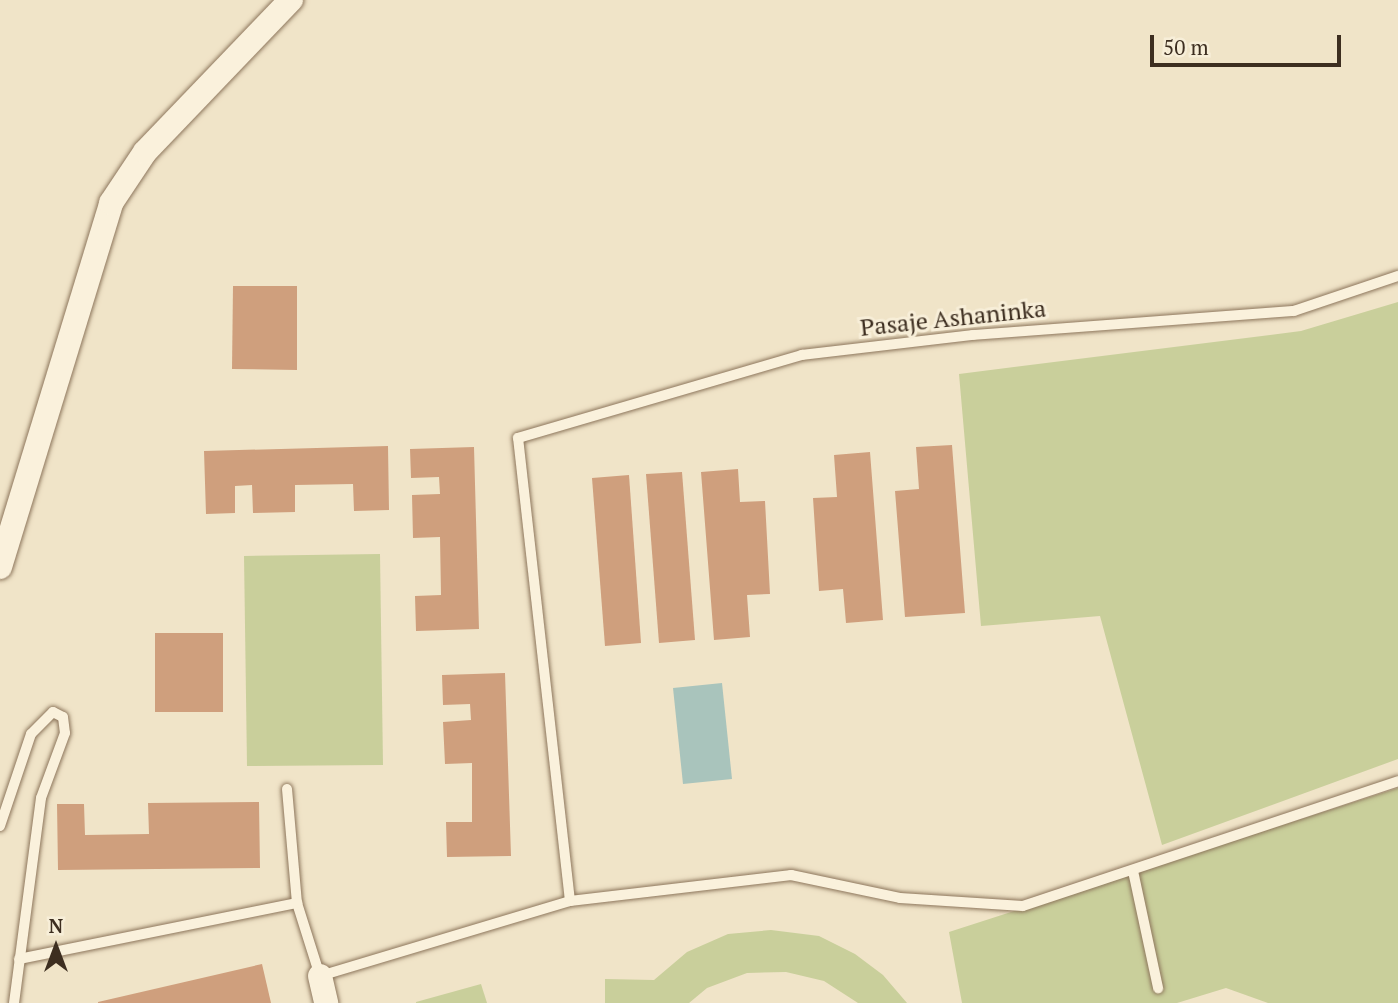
<!DOCTYPE html>
<style>
body{margin:0}
#map{position:relative;width:1398px;height:1003px;overflow:hidden;background:#f0e4c8;font-family:"PT Serif",serif}
div>[style]{position:absolute}
.green>*{inset:0;background:#c9cf9b}
.water>*{inset:0;background:#a9c4bc}
.building>*{inset:0;background:#cf9f7d}
.roads{filter:drop-shadow(0 0 2px #8d765c) drop-shadow(0 0 2px #8d765c)}
.service>*{height:10px;margin:-5px;padding:0 5px;transform-origin:5px;border-radius:5px;background:#faf1dc}
.tertiary>*{height:24px;margin:-12px;padding:0 12px;transform-origin:12px;border-radius:12px;background:#faf1dc}
span{translate:-50% -50%;white-space:nowrap;text-align:center;line-height:1.15;-webkit-text-stroke:6px #f7eed8;paint-order:stroke}
.street-label{font-size:24px;color:#3d2e20}
.north{position:absolute;left:21px;top:912px;width:70px;height:70px;-webkit-text-stroke:5px #f7eed8;paint-order:stroke;rotate:0deg;font-size:19px;font-weight:700;line-height:28px;text-align:center;color:#3d2e20}
.north::after{content:'';display:block;margin:auto;width:24px;height:32px;background:#3d2e20;clip-path:polygon(50% 0,100% 100%,50% 72%,0 100%)}
.scale{position:absolute;left:1150px;top:35px;width:191px;height:32px;box-sizing:border-box;border:4px solid #3d2e20;border-top:0;padding-left:9px;font-size:21px;line-height:24px;white-space:nowrap;color:#3d2e20;-webkit-text-stroke:5px #f7eed8;paint-order:stroke}
</style>
<div id="map">
<div class="green">
<div style="clip-path:polygon(1398px 302px,1398px 759px,1162px 845px,1100px 616px,981px 626px,959px 374px,1301px 331px)"></div>
<div style="clip-path:polygon(380px 554px,383px 765px,247px 766px,244px 556px)"></div>
<div style="clip-path:polygon(1398px 788px,1398px 1003px,1268px 1003px,1226px 988px,1177px 1003px,962px 1003px,949px 932px)"></div>
<div style="clip-path:polygon(771px 930px,819px 936px,855px 954px,883px 975px,907px 1003px,858px 1003px,824px 981px,786px 972px,747px 973px,707px 988px,689px 1003px,605px 1003px,605px 979px,654px 980px,687px 952px,728px 934px)"></div>
<div style="clip-path:polygon(481px 984px,487px 1003px,416px 1003px,416px 1002px)"></div>
</div>
<div class="water">
<div style="clip-path:polygon(722px 683px,732px 779px,683px 784px,673px 688px)"></div>
</div>
<div class="building">
<div style="clip-path:polygon(233px 286px,297px 286px,297px 370px,232px 369px)"></div>
<div style="clip-path:polygon(952px 445px,965px 613px,905px 617px,895px 491px,919px 489px,916px 447px)"></div>
<div style="clip-path:polygon(388px 446px,389px 510px,354px 511px,353px 484px,295px 485px,295px 512px,253px 513px,252px 485px,235px 486px,235px 513px,206px 514px,204px 451px)"></div>
<div style="clip-path:polygon(474px 447px,479px 629px,416px 631px,415px 596px,441px 595px,440px 537px,413px 538px,412px 495px,440px 494px,439px 477px,411px 478px,410px 449px)"></div>
<div style="clip-path:polygon(870px 452px,883px 620px,846px 623px,843px 589px,819px 591px,813px 498px,837px 497px,834px 455px)"></div>
<div style="clip-path:polygon(738px 469px,740px 502px,765px 501px,770px 594px,747px 595px,750px 637px,714px 640px,701px 472px)"></div>
<div style="clip-path:polygon(682px 472px,695px 640px,659px 643px,646px 474px)"></div>
<div style="clip-path:polygon(629px 475px,641px 643px,605px 646px,592px 478px)"></div>
<div style="clip-path:polygon(155px 633px,223px 633px,223px 712px,155px 712px)"></div>
<div style="clip-path:polygon(505px 673px,511px 856px,447px 857px,446px 822px,472px 822px,472px 763px,445px 764px,443px 722px,471px 720px,470px 704px,443px 705px,442px 675px)"></div>
<div style="clip-path:polygon(259px 802px,260px 868px,58px 870px,57px 804px,84px 804px,85px 835px,149px 834px,148px 803px)"></div>
<div style="clip-path:polygon(262px 964px,271px 1003px,98px 1003px,98px 1002px)"></div>
</div>
<div class="roads">
<div class="service">
<div style="left:287px;top:789px;width:114px;rotate:85deg"></div>
<div style="left:297px;top:903px;width:77px;rotate:72.5deg"></div>
<div style="left:320px;top:976px;width:261px;rotate:-16.7deg"></div>
<div style="left:570px;top:901px;width:223px;rotate:-6.7deg"></div>
<div style="left:791px;top:875px;width:111px;rotate:11.9deg"></div>
<div style="left:900px;top:898px;width:123px;rotate:3.7deg"></div>
<div style="left:1023px;top:906px;width:395px;rotate:-18.4deg"></div>
<div style="left:0;top:826px;width:97px;rotate:-71.4deg"></div>
<div style="left:31px;top:734px;width:31px;rotate:-45deg"></div>
<div style="left:53px;top:712px;width:11px;rotate:27deg"></div>
<div style="left:63px;top:717px;width:16px;rotate:83deg"></div>
<div style="left:65px;top:733px;width:69px;rotate:110.3deg"></div>
<div style="left:41px;top:798px;width:207px;rotate:97.5deg"></div>
<div style="left:1133px;top:871px;width:120px;rotate:77.9deg"></div>
<div style="left:570px;top:901px;width:466px;rotate:-96.4deg"></div>
<div style="left:518px;top:438px;width:296px;rotate:-16.3deg"></div>
<div style="left:802px;top:355px;width:172px;rotate:-6.7deg"></div>
<div style="left:973px;top:335px;width:322px;rotate:-4.3deg"></div>
<div style="left:1294px;top:311px;width:110px;rotate:-18.6deg"></div>
<div style="left:19px;top:959px;width:284px;rotate:-11.4deg"></div>
</div>
<div class="tertiary">
<div style="left:0;top:567px;width:381px;rotate:-73deg"></div>
<div style="left:111px;top:203px;width:61px;rotate:-56.3deg"></div>
<div style="left:145px;top:152px;width:211px;rotate:-46.2deg"></div>
<div style="left:320px;top:976px;width:28px;rotate:77deg"></div>
</div>
</div>
<div class="street-label">
<span style="left:953px;top:318px;rotate:-6deg">Pasaje Ashaninka</span>
</div>
<div class="north">N</div>
<div class="scale">50 m</div>
</div>
